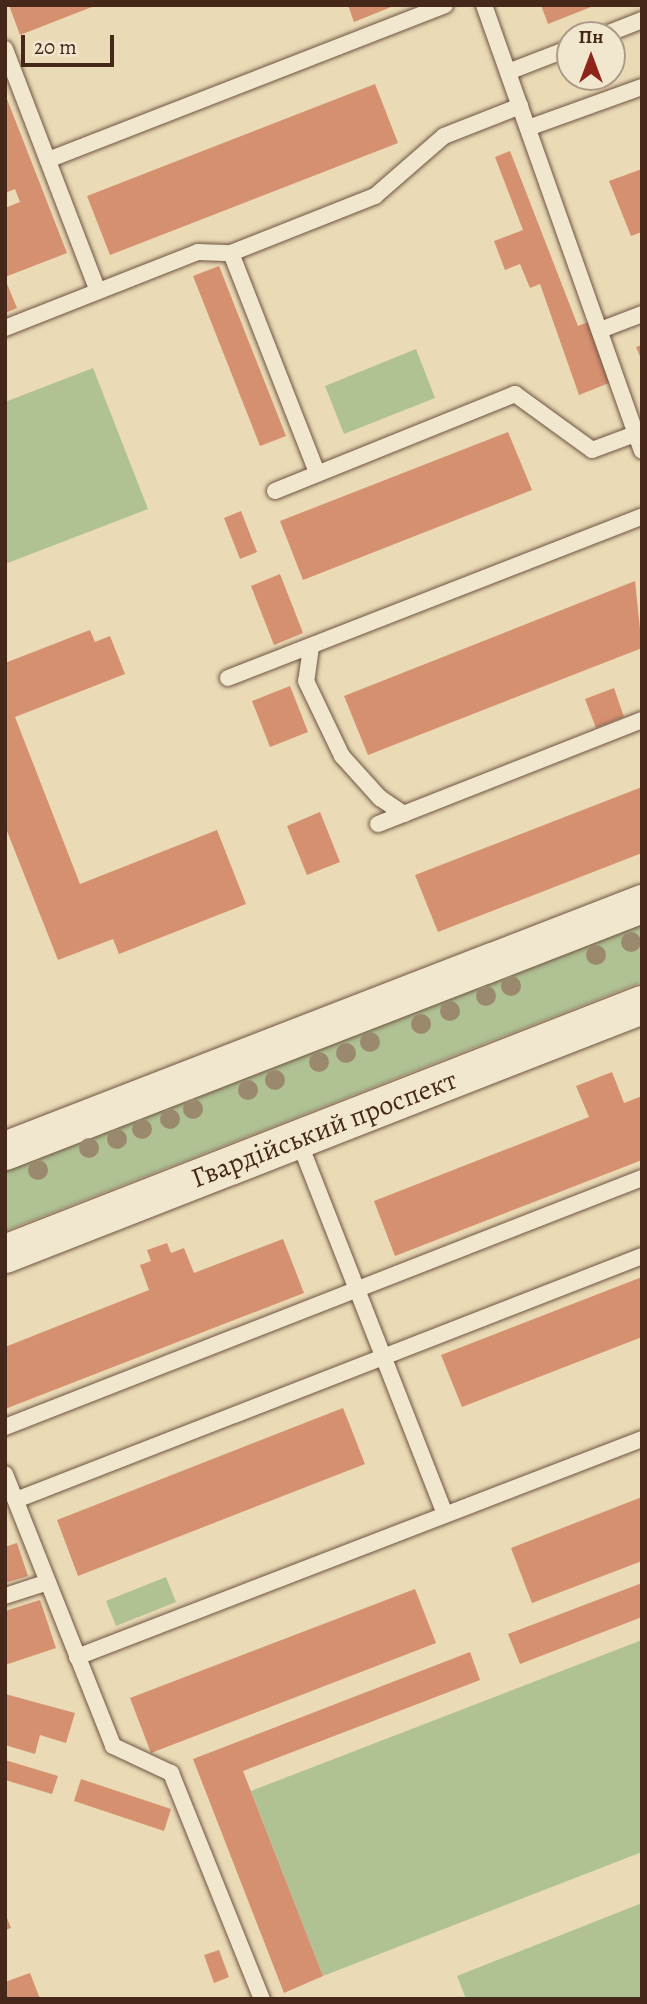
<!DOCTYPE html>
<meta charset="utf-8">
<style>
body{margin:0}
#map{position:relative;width:647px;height:2004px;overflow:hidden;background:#eadab5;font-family:Alegreya,serif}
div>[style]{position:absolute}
.green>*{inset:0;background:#b0c193}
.building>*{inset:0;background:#d59070}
.roads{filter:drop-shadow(0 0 2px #6f5442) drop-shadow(0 0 2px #6f5442)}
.service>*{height:16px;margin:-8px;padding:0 8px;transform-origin:8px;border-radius:8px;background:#f1e7cf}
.secondary>*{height:38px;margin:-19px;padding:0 19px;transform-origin:19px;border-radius:19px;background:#f1e7cf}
.trees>*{width:20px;height:20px;margin:-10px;border-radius:50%;background:#9b896e}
span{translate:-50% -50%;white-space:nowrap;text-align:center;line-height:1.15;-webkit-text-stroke:5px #f1e7cf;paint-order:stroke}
.street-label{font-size:28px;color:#46281b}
.frame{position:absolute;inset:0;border:7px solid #46281b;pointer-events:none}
.north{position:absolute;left:556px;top:21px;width:70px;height:70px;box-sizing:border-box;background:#f1e7cf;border:2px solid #ad9b87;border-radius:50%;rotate:0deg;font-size:19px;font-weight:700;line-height:28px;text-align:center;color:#46281b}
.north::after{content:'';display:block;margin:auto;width:24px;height:32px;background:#8f2418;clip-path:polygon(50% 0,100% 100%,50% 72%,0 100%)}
.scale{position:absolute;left:21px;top:35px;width:93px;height:32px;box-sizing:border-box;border:4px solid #46281b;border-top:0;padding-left:9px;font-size:21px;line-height:24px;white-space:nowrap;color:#46281b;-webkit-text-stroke:5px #f1e7cf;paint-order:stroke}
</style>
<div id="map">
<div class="green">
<div style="clip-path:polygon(416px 349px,435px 398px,344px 434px,325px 386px)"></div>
<div style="clip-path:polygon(93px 368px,148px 509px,5px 564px,5px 402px)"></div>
<div style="clip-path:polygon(642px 923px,642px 982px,5px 1231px,5px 1171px)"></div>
<div style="clip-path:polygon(166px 1577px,176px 1602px,116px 1626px,106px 1601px)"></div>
<div style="clip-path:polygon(642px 1640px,642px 1852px,323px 1976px,251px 1791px)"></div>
<div style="clip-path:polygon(642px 1903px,642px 1999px,466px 1999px,457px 1976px)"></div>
</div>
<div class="building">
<div style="clip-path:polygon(9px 5px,97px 5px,20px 35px)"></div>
<div style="clip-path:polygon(348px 5px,396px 5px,354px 22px)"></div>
<div style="clip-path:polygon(541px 5px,596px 5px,548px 24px)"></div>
<div style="clip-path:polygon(375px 84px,398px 143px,110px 255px,87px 196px)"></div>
<div style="clip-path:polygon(5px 94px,67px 253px,5px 277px,5px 208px,20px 202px,15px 189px,5px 193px)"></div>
<div style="clip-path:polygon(510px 151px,578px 326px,591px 321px,614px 381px,579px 395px,540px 284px,530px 288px,520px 264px,505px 270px,494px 241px,523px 230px,495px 157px)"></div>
<div style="clip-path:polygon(642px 169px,642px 232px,631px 236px,609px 181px)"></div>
<div style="clip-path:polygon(219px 266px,286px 436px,260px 446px,193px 276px)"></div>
<div style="clip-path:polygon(5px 279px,17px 308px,5px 313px)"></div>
<div style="clip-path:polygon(642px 345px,642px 361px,636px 347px)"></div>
<div style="clip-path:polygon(508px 432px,532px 490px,303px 580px,280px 521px)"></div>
<div style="clip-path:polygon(241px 511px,257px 552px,240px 559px,224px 518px)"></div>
<div style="clip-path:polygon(280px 574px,303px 633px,274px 645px,251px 586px)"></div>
<div style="clip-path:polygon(635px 581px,642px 648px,368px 755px,344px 696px)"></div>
<div style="clip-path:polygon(90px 630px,95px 642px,110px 636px,125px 674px,15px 717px,80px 884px,217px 830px,246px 904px,119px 954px,113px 939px,58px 960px,5px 826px,5px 663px)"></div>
<div style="clip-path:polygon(290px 686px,308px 732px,270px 747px,252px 701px)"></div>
<div style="clip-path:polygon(614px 688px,624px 717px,596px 728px,585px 699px)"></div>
<div style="clip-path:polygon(642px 787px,642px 853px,438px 932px,415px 875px)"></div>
<div style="clip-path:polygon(320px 812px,340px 862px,307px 875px,287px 826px)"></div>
<div style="clip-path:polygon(612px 1072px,624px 1103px,642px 1096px,642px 1160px,395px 1256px,374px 1201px,589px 1117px,576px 1086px)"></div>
<div style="clip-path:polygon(283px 1239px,304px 1293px,5px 1409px,5px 1347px,149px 1290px,140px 1265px,151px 1261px,147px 1250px,167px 1243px,171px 1253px,184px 1248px,194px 1273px)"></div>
<div style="clip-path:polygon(642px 1277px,642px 1337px,462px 1407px,441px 1355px)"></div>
<div style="clip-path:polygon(343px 1408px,365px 1464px,78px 1576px,57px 1520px)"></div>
<div style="clip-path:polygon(642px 1497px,642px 1561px,532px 1603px,511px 1548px)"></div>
<div style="clip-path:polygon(17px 1543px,28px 1576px,5px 1583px,5px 1547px)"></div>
<div style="clip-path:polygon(642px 1583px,642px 1617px,520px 1664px,508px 1634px)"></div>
<div style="clip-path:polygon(415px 1589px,436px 1643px,151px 1753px,130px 1698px)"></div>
<div style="clip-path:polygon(40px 1600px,56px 1648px,5px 1665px,5px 1611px)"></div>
<div style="clip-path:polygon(470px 1652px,480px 1680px,243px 1771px,323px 1976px,284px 1993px,193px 1759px)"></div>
<div style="clip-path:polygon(5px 1694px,75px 1713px,66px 1743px,40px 1735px,35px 1754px,5px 1745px)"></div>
<div style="clip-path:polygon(5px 1760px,58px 1776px,52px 1794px,5px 1780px)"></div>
<div style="clip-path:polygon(81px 1779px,171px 1809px,164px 1831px,74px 1801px)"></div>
<div style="clip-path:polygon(5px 1913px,11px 1928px,5px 1930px)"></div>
<div style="clip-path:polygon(219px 1950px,229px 1977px,214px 1983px,204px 1955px)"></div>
<div style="clip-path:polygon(30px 1973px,40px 1999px,5px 1999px,5px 1982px)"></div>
</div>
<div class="roads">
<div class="service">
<div style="left:484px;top:5px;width:473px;rotate:70.5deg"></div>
<div style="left:604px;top:35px;width:41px;rotate:-21.5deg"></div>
<div style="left:5px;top:49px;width:259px;rotate:69deg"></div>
<div style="left:508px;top:72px;width:66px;rotate:-21.2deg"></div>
<div style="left:528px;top:128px;width:121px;rotate:-19.8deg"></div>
<div style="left:48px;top:160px;width:426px;rotate:-21.3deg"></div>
<div style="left:231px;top:253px;width:236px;rotate:68.6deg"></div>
<div style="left:5px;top:328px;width:207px;rotate:-21.5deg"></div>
<div style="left:198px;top:252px;width:33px;rotate:2deg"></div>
<div style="left:231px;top:253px;width:155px;rotate:-21.6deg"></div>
<div style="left:375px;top:196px;width:91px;rotate:-41deg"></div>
<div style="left:444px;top:136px;width:82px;rotate:-21.5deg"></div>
<div style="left:603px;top:329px;width:42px;rotate:-21deg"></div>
<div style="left:275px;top:491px;width:259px;rotate:-22deg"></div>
<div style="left:515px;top:394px;width:95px;rotate:36deg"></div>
<div style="left:592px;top:450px;width:46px;rotate:-20.4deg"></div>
<div style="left:311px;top:647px;width:34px;rotate:98deg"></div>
<div style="left:306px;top:681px;width:83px;rotate:64.4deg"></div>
<div style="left:342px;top:756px;width:57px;rotate:47.9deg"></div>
<div style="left:380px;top:798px;width:29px;rotate:34deg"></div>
<div style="left:228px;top:678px;width:444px;rotate:-21.3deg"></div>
<div style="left:378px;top:824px;width:284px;rotate:-21.5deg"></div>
<div style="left:298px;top:1139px;width:403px;rotate:68.6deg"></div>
<div style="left:5px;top:1427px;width:684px;rotate:-21.35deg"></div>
<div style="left:5px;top:1474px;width:293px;rotate:68.3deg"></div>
<div style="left:113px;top:1746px;width:64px;rotate:25deg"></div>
<div style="left:171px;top:1773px;width:244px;rotate:68.1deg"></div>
<div style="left:16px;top:1500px;width:672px;rotate:-21.29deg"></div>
<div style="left:5px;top:1596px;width:45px;rotate:-18deg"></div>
<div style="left:77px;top:1657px;width:606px;rotate:-21.1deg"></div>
</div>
<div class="secondary">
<div style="left:5px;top:1151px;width:683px;rotate:-21.19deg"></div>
<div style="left:5px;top:1254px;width:684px;rotate:-21.35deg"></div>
</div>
</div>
<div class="trees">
<div style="left:631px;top:942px"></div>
<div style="left:596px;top:955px"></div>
<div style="left:511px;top:986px"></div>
<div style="left:486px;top:996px"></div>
<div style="left:450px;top:1011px"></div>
<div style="left:421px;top:1024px"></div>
<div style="left:370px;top:1042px"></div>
<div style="left:346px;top:1053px"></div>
<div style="left:319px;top:1062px"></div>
<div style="left:275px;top:1080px"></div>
<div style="left:248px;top:1090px"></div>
<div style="left:193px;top:1109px"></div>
<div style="left:170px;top:1119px"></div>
<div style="left:142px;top:1129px"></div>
<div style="left:117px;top:1139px"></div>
<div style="left:89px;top:1148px"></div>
<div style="left:38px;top:1170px"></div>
</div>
<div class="street-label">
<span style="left:324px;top:1129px;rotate:-21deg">Гвардійський проспект</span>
</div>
<div class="frame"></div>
<div class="north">Пн</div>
<div class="scale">20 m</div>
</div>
